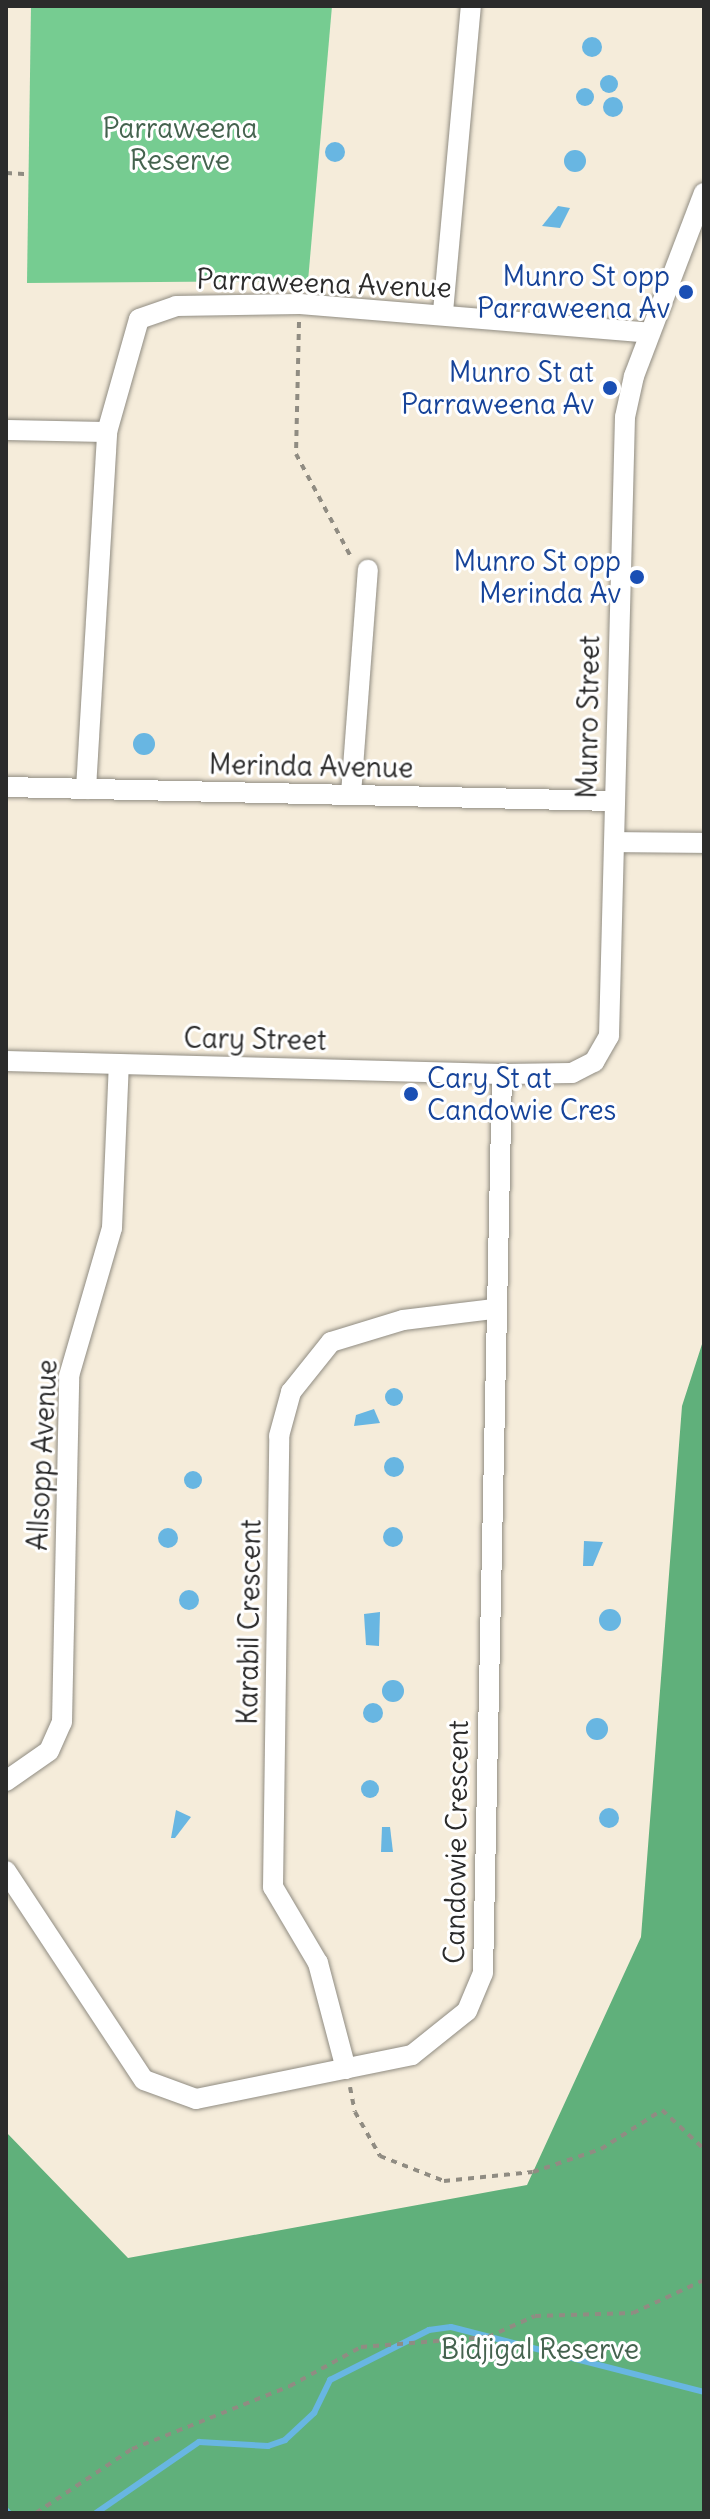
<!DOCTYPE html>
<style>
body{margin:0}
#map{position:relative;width:710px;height:2519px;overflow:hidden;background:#f5ecda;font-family:Delius,sans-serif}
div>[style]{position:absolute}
.green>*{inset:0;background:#76cc91}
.forest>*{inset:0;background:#60b07b}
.water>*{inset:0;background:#68b6e2}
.round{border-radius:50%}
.stream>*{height:6px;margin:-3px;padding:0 3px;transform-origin:3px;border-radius:3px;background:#68b6e2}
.path>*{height:4px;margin-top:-2px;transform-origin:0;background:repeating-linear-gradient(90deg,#908c82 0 6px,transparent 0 12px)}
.roads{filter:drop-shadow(0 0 2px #908c82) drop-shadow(0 0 2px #908c82)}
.minor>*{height:20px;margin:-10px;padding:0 10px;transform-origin:10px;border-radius:10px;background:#fff}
.dots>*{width:22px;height:22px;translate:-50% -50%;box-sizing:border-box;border:4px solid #fff;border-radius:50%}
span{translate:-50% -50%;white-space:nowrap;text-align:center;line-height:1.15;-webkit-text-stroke:6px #fff;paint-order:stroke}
.park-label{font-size:28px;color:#45634f}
.transit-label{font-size:28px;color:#164399}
.right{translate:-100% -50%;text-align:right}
.left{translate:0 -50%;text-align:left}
.street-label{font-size:28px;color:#2b2b2b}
.frame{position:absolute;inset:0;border:8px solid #2b2b2b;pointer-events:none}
</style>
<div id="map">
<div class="green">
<div style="clip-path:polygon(31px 6px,332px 6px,308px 281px,27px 283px)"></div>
</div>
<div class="forest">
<div style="clip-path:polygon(704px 1338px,704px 2513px,6px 2513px,6px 2132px,128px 2258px,527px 2185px,641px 1937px,682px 1406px)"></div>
</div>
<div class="water">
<div class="round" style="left:582px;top:37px;width:20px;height:20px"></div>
<div class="round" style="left:600px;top:75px;width:18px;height:18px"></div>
<div class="round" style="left:576px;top:88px;width:18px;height:18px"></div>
<div class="round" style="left:603px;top:97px;width:20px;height:20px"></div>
<div class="round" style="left:325px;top:142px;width:20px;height:20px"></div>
<div class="round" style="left:564px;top:150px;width:22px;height:22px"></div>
<div style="clip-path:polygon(558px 206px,570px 208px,560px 228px,542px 226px)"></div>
<div class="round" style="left:133px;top:733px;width:22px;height:22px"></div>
<div class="round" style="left:385px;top:1388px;width:18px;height:18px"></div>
<div style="clip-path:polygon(374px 1409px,380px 1423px,354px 1426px,356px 1415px)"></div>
<div class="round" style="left:384px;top:1457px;width:20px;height:20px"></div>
<div class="round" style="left:184px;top:1471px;width:18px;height:18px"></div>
<div class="round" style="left:383px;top:1527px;width:20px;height:20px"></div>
<div class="round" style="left:158px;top:1528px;width:20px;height:20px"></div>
<div style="clip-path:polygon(584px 1541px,603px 1542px,593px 1566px,583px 1566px)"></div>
<div class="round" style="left:179px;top:1590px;width:20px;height:20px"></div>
<div class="round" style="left:599px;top:1609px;width:22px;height:22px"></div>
<div style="clip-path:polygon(380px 1612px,379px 1646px,366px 1645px,364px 1614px)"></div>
<div class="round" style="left:382px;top:1680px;width:22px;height:22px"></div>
<div class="round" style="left:363px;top:1703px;width:20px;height:20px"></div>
<div class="round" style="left:586px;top:1718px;width:22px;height:22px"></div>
<div class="round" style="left:361px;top:1780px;width:18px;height:18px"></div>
<div class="round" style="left:599px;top:1808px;width:20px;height:20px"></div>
<div style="clip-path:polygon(176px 1810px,191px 1817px,175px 1838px,171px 1838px)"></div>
<div style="clip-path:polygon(382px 1827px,390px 1827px,393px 1852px,381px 1852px)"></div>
</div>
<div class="stream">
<div style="left:6px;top:2510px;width:4px;rotate:45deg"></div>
<div style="left:96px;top:2513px;width:125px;rotate:-34.6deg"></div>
<div style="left:199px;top:2442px;width:69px;rotate:3.3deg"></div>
<div style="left:268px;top:2446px;width:18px;rotate:-19deg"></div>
<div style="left:285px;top:2440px;width:40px;rotate:-43deg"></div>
<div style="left:314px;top:2413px;width:37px;rotate:-64deg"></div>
<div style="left:330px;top:2380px;width:111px;rotate:-26.8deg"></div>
<div style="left:429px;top:2330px;width:22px;rotate:-8deg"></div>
<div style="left:451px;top:2327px;width:261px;rotate:14.4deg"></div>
</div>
<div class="path">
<div style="left:6px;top:173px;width:22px;rotate:3deg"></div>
<div style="left:299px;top:322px;width:132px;rotate:91.3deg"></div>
<div style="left:296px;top:454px;width:119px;rotate:61.9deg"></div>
<div style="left:350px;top:2087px;width:25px;rotate:79deg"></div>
<div style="left:355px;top:2112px;width:51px;rotate:60.4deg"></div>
<div style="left:380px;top:2156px;width:69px;rotate:21.3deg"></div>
<div style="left:444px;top:2181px;width:89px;rotate:-5.8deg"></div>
<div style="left:533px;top:2172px;width:72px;rotate:-18.7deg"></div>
<div style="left:601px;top:2149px;width:72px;rotate:-32.6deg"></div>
<div style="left:662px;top:2110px;width:57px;rotate:42.9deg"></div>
<div style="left:36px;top:2513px;width:115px;rotate:-33.7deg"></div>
<div style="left:132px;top:2449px;width:170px;rotate:-21.7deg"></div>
<div style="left:290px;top:2386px;width:81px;rotate:-28.8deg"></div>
<div style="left:361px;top:2347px;width:127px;rotate:-4.5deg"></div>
<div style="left:488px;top:2337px;width:51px;rotate:-24.1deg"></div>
<div style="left:535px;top:2316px;width:98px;rotate:-1.8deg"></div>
<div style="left:633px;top:2313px;width:78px;rotate:-24.9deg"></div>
</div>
<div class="roads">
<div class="minor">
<div style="left:443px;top:312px;width:307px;rotate:-84.8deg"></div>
<div style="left:6px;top:430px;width:101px;rotate:1.1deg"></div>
<div style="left:6px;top:787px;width:609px;rotate:1.32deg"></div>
<div style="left:86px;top:789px;width:358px;rotate:-86.6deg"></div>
<div style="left:107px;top:432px;width:117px;rotate:-74.2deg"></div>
<div style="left:139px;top:319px;width:39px;rotate:-19deg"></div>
<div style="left:176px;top:306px;width:124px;rotate:-0.9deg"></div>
<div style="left:300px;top:304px;width:351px;rotate:4.7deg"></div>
<div style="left:351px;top:794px;width:225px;rotate:-85.7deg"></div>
<div style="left:615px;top:842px;width:89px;rotate:0.6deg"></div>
<div style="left:6px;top:1061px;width:496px;rotate:1.5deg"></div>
<div style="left:502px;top:1074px;width:70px;rotate:-0.8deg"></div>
<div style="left:572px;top:1073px;width:25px;rotate:-27deg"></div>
<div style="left:594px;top:1062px;width:30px;rotate:-60deg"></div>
<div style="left:609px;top:1036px;width:619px;rotate:-88.52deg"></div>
<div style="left:625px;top:417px;width:42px;rotate:-77.6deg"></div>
<div style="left:634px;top:376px;width:196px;rotate:-69.1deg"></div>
<div style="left:6px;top:1781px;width:52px;rotate:-34.9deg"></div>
<div style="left:49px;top:1751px;width:32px;rotate:-66deg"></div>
<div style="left:62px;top:1722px;width:346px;rotate:-88.8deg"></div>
<div style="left:69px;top:1376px;width:154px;rotate:-73.8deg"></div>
<div style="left:112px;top:1228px;width:164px;rotate:-87.6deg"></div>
<div style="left:6px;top:1871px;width:250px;rotate:56.6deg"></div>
<div style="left:144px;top:2080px;width:55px;rotate:20.1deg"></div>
<div style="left:196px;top:2099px;width:220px;rotate:-11.5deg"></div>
<div style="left:412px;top:2055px;width:70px;rotate:-38.7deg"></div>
<div style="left:467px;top:2011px;width:41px;rotate:-67.2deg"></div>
<div style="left:483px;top:1973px;width:899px;rotate:-88.79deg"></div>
<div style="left:346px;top:2069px;width:110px;rotate:-104.8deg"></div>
<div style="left:318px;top:1963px;width:88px;rotate:-120.6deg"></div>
<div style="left:273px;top:1887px;width:451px;rotate:-89.2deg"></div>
<div style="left:279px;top:1436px;width:46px;rotate:-74.7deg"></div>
<div style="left:291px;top:1392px;width:64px;rotate:-51.3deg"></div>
<div style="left:331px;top:1342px;width:75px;rotate:-17deg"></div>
<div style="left:403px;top:1320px;width:92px;rotate:-6.9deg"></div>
</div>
</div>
<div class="dots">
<div style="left:686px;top:292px;background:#1a4fb4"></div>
<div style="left:610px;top:388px;background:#1a4fb4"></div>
<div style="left:637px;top:577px;background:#1a4fb4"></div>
<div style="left:411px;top:1094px;background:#1a4fb4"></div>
</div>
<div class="park-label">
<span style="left:180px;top:144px">Parraweena<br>Reserve</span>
<span style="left:540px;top:2349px">Bidjigal Reserve</span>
</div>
<div class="transit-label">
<span class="right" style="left:670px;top:292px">Munro St opp<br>Parraweena Av</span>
<span class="right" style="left:594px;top:388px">Munro St at<br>Parraweena Av</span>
<span class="right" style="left:621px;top:577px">Munro St opp<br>Merinda Av</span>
<span class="left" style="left:427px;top:1094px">Cary St at<br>Candowie Cres</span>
</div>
<div class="street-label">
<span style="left:324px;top:283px;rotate:2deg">Parraweena Avenue</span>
<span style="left:588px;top:717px;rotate:-89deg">Munro Street</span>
<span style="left:311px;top:766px;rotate:1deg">Merinda Avenue</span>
<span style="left:255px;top:1039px;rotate:1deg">Cary Street</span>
<span style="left:42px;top:1455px;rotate:-87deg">Allsopp Avenue</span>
<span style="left:249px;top:1622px;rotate:-89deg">Karabil Crescent</span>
<span style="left:456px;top:1842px;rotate:-89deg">Candowie Crescent</span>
</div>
<div class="frame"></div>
</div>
